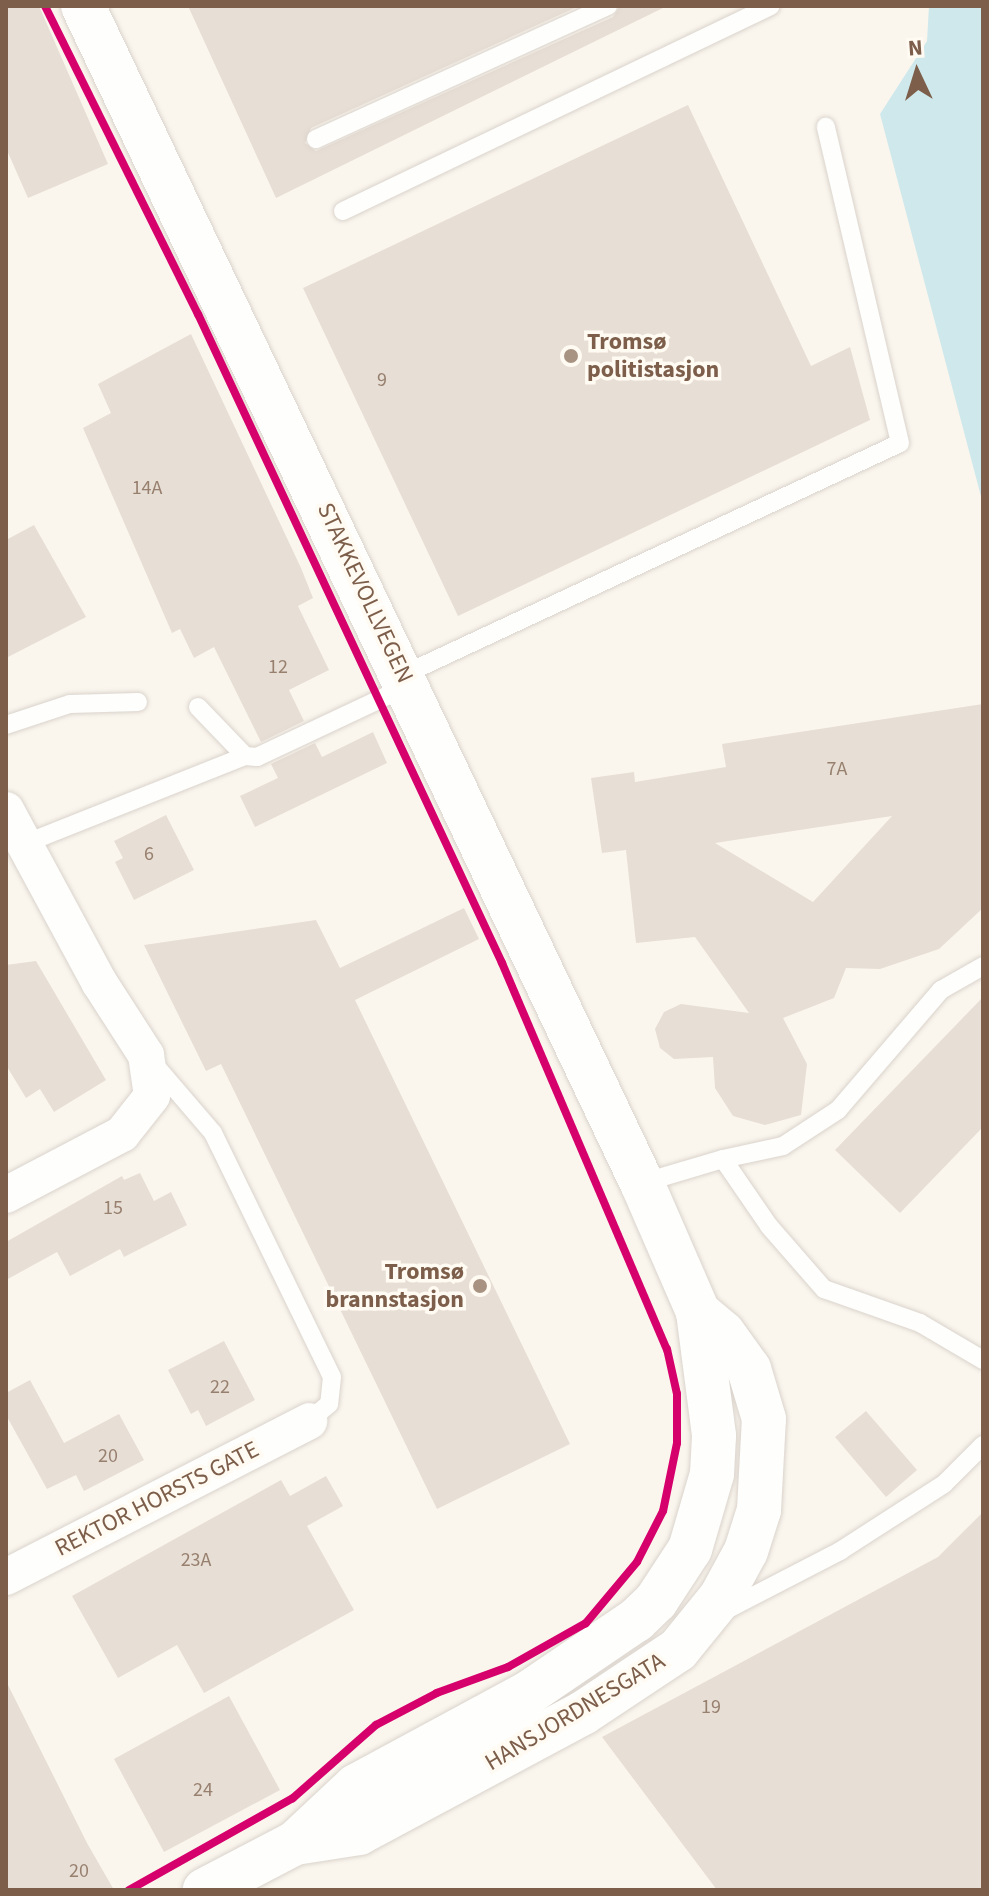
<!DOCTYPE html>
<meta charset="utf-8">
<style>
body{margin:0}
#map{position:relative;width:989px;height:1896px;overflow:hidden;background:#faf6ee;font-family:"Source Sans 3",sans-serif}
div>[style]{position:absolute}
.water>*{inset:0;background:#cfe8eb}
.building>*{inset:0;background:#e7ded5}
.roads{filter:drop-shadow(0 0 2px #dad3cc) drop-shadow(0 0 2px #dad3cc)}
.service>*{height:18px;margin:-9px;padding:0 9px;transform-origin:9px;border-radius:9px;background:#fefefc}
.minor>*{height:36px;margin:-18px;padding:0 18px;transform-origin:18px;border-radius:18px;background:#fefefc}
.tertiary>*{height:44px;margin:-22px;padding:0 22px;transform-origin:22px;border-radius:22px;background:#fefefc}
.cycleway>*{height:8px;margin:-4px;padding:0 4px;transform-origin:4px;border-radius:4px;background:#d6006c}
.dots>*{width:22px;height:22px;translate:-50% -50%;box-sizing:border-box;border:4px solid #fffaf2;border-radius:50%}
span{translate:-50% -50%;white-space:nowrap;text-align:center;line-height:1.15;-webkit-text-stroke:7px #fffaf2;paint-order:stroke}
.number-label{font-size:20px;color:#98806f}
.number-label span{-webkit-text-stroke-width:0}
.poi-label{font-size:24px;color:#7c5e4a;font-weight:700}
.left{translate:0 -50%;text-align:left}
.right{translate:-100% -50%;text-align:right}
.street-label{font-size:24px;color:#7c5e4a}
.frame{position:absolute;inset:0;border:8px solid #7c5e4a;pointer-events:none}
.north{position:absolute;left:877px;top:32px;width:80px;height:80px;-webkit-text-stroke:6px #fffaf2;paint-order:stroke;rotate:356deg;font-size:22px;font-weight:700;line-height:32px;text-align:center;color:#7c5e4a}
.north::after{content:'';display:block;margin:auto;width:28px;height:36px;background:#7c5e4a;clip-path:polygon(50% 0,100% 100%,50% 72%,0 100%)}
</style>
<div id="map">
<div class="water">
<div style="clip-path:polygon(929px 6px,983px 6px,983px 504px,880px 114px,927px 41px)"></div>
</div>
<div class="building">
<div style="clip-path:polygon(6px 6px,39px 6px,108px 164px,28px 198px,6px 148px)"></div>
<div style="clip-path:polygon(188px 6px,579px 6px,311px 128px,305px 143px,316px 151px,613px 17px,620px 6px,667px 6px,276px 198px)"></div>
<div style="clip-path:polygon(688px 105px,811px 366px,850px 347px,870px 420px,458px 616px,303px 288px)"></div>
<div style="clip-path:polygon(191px 334px,301px 568px,313px 598px,298px 606px,329px 670px,289px 690px,304px 721px,261px 742px,214px 647px,194px 658px,180px 629px,172px 633px,83px 428px,111px 413px,98px 384px)"></div>
<div style="clip-path:polygon(34px 525px,86px 617px,6px 658px,6px 540px)"></div>
<div style="clip-path:polygon(evenodd,983px 704px,983px 908px,939px 949px,880px 969px,846px 968px,834px 998px,783px 1018px,807px 1064px,801px 1115px,765px 1125px,733px 1116px,715px 1088px,713px 1057px,674px 1059px,660px 1048px,655px 1029px,664px 1012px,681px 1004px,749px 1013px,695px 937px,636px 943px,626px 850px,602px 853px,591px 778px,634px 772px,635px 782px,726px 767px,722px 744px,983px 704px,892px 816px,813px 902px,715px 843px,892px 816px)"></div>
<div style="clip-path:polygon(373px 732px,387px 763px,255px 827px,240px 796px,278px 778px,271px 764px,315px 743px,322px 757px)"></div>
<div style="clip-path:polygon(166px 815px,194px 870px,134px 900px,115px 862px,123px 858px,114px 841px)"></div>
<div style="clip-path:polygon(464px 908px,479px 939px,355px 1000px,570px 1444px,437px 1509px,221px 1064px,206px 1071px,144px 945px,316px 920px,340px 968px)"></div>
<div style="clip-path:polygon(36px 961px,106px 1080px,54px 1112px,40px 1089px,26px 1098px,6px 1065px,6px 965px)"></div>
<div style="clip-path:polygon(983px 997px,983px 1127px,900px 1213px,835px 1150px)"></div>
<div style="clip-path:polygon(140px 1173px,154px 1201px,171px 1192px,187px 1225px,124px 1257px,120px 1249px,70px 1276px,57px 1252px,6px 1280px,6px 1242px,122px 1176px,124px 1180px)"></div>
<div style="clip-path:polygon(224px 1341px,255px 1400px,206px 1426px,198px 1410px,191px 1414px,168px 1370px)"></div>
<div style="clip-path:polygon(30px 1380px,64px 1443px,119px 1414px,144px 1460px,84px 1491px,76px 1475px,47px 1489px,6px 1415px,6px 1393px)"></div>
<div style="clip-path:polygon(866px 1411px,917px 1470px,886px 1497px,835px 1437px)"></div>
<div style="clip-path:polygon(326px 1476px,343px 1506px,307px 1526px,354px 1610px,204px 1693px,177px 1645px,118px 1678px,72px 1596px,281px 1480px,290px 1496px)"></div>
<div style="clip-path:polygon(983px 1512px,983px 1890px,717px 1890px,602px 1737px,938px 1557px)"></div>
<div style="clip-path:polygon(6px 1681px,87px 1843px,114px 1890px,6px 1890px)"></div>
<div style="clip-path:polygon(229px 1696px,280px 1790px,164px 1852px,114px 1759px)"></div>
</div>
<div class="roads">
<div class="service">
<div style="left:316px;top:139px;width:321px;rotate:-24.5deg"></div>
<div style="left:343px;top:211px;width:474px;rotate:-25.6deg"></div>
<div style="left:403px;top:675px;width:548px;rotate:-25.02deg"></div>
<div style="left:900px;top:443px;width:325px;rotate:-103.2deg"></div>
<div style="left:198px;top:707px;width:68px;rotate:46.2deg"></div>
<div style="left:245px;top:756px;width:12px;rotate:5deg"></div>
<div style="left:257px;top:757px;width:165px;rotate:-25.2deg"></div>
<div style="left:6px;top:725px;width:67px;rotate:-18.2deg"></div>
<div style="left:70px;top:704px;width:68px;rotate:-1.7deg"></div>
<div style="left:24px;top:844px;width:238px;rotate:-21.7deg"></div>
<div style="left:153px;top:1063px;width:92px;rotate:49.4deg"></div>
<div style="left:213px;top:1133px;width:271px;rotate:64deg"></div>
<div style="left:332px;top:1377px;width:27px;rotate:96deg"></div>
<div style="left:329px;top:1404px;width:26px;rotate:140deg"></div>
<div style="left:723px;top:1159px;width:61px;rotate:-12.2deg"></div>
<div style="left:783px;top:1146px;width:66px;rotate:-33.2deg"></div>
<div style="left:838px;top:1110px;width:158px;rotate:-49.4deg"></div>
<div style="left:941px;top:990px;width:48px;rotate:-29.7deg"></div>
<div style="left:642px;top:1183px;width:84px;rotate:-16.5deg"></div>
<div style="left:723px;top:1159px;width:81px;rotate:55.5deg"></div>
<div style="left:769px;top:1226px;width:84px;rotate:48.9deg"></div>
<div style="left:824px;top:1289px;width:102px;rotate:19.5deg"></div>
<div style="left:920px;top:1323px;width:73px;rotate:30.4deg"></div>
<div style="left:724px;top:1611px;width:131px;rotate:-27.3deg"></div>
<div style="left:840px;top:1551px;width:124px;rotate:-32.8deg"></div>
<div style="left:944px;top:1484px;width:55px;rotate:-45deg"></div>
</div>
<div class="minor">
<div style="left:6px;top:810px;width:196px;rotate:61.6deg"></div>
<div style="left:99px;top:982px;width:87px;rotate:57.2deg"></div>
<div style="left:146px;top:1055px;width:41px;rotate:81.7deg"></div>
<div style="left:152px;top:1096px;width:48px;rotate:128.3deg"></div>
<div style="left:122px;top:1134px;width:131px;rotate:152.3deg"></div>
<div style="left:6px;top:1577px;width:341px;rotate:-27.2deg"></div>
</div>
<div class="tertiary">
<div style="left:83px;top:6px;width:1303px;rotate:64.6deg"></div>
<div style="left:642px;top:1183px;width:141px;rotate:66.5deg"></div>
<div style="left:698px;top:1312px;width:125px;rotate:82.6deg"></div>
<div style="left:714px;top:1436px;width:38px;rotate:93deg"></div>
<div style="left:712px;top:1474px;width:78px;rotate:106.3deg"></div>
<div style="left:690px;top:1549px;width:62px;rotate:123.2deg"></div>
<div style="left:656px;top:1601px;width:28px;rotate:136deg"></div>
<div style="left:636px;top:1620px;width:128px;rotate:145.8deg"></div>
<div style="left:530px;top:1692px;width:198px;rotate:151.6deg"></div>
<div style="left:356px;top:1786px;width:83px;rotate:136.9deg"></div>
<div style="left:295px;top:1843px;width:102px;rotate:152.4deg"></div>
<div style="left:295px;top:1843px;width:65px;rotate:-8.9deg"></div>
<div style="left:359px;top:1833px;width:254px;rotate:-28.2deg"></div>
<div style="left:583px;top:1713px;width:114px;rotate:-33.6deg"></div>
<div style="left:678px;top:1650px;width:68px;rotate:-50.9deg"></div>
<div style="left:721px;top:1597px;width:52px;rotate:-61.5deg"></div>
<div style="left:746px;top:1551px;width:43px;rotate:-72.4deg"></div>
<div style="left:759px;top:1510px;width:91px;rotate:-86.9deg"></div>
<div style="left:764px;top:1419px;width:52px;rotate:-106.7deg"></div>
<div style="left:749px;top:1369px;width:44px;rotate:-125.8deg"></div>
<div style="left:723px;top:1333px;width:33px;rotate:-140deg"></div>
</div>
</div>
<div class="cycleway">
<div style="left:45px;top:6px;width:344px;rotate:63.6deg"></div>
<div style="left:198px;top:314px;width:717px;rotate:64.9deg"></div>
<div style="left:502px;top:963px;width:420px;rotate:66.9deg"></div>
<div style="left:667px;top:1349px;width:46px;rotate:77.5deg"></div>
<div style="left:677px;top:1394px;width:49px;rotate:90deg"></div>
<div style="left:677px;top:1443px;width:69px;rotate:101.6deg"></div>
<div style="left:663px;top:1511px;width:57px;rotate:117deg"></div>
<div style="left:637px;top:1562px;width:80px;rotate:129.9deg"></div>
<div style="left:586px;top:1623px;width:90px;rotate:150.6deg"></div>
<div style="left:508px;top:1667px;width:76px;rotate:159.9deg"></div>
<div style="left:437px;top:1693px;width:69px;rotate:152.3deg"></div>
<div style="left:376px;top:1725px;width:111px;rotate:138.7deg"></div>
<div style="left:293px;top:1798px;width:188px;rotate:150.7deg"></div>
</div>
<div class="dots">
<div style="left:571px;top:356px;background:#a89383"></div>
<div style="left:480px;top:1286px;background:#a89383"></div>
</div>
<div class="number-label">
<span style="left:382px;top:380px">9</span>
<span style="left:147px;top:488px">14A</span>
<span style="left:278px;top:667px">12</span>
<span style="left:837px;top:769px">7A</span>
<span style="left:149px;top:854px">6</span>
<span style="left:113px;top:1208px">15</span>
<span style="left:220px;top:1387px">22</span>
<span style="left:108px;top:1456px">20</span>
<span style="left:196px;top:1560px">23A</span>
<span style="left:711px;top:1707px">19</span>
<span style="left:203px;top:1790px">24</span>
<span style="left:79px;top:1871px">20</span>
</div>
<div class="poi-label">
<span class="left" style="left:587px;top:356px">Tromsø<br>politistasjon</span>
<span class="right" style="left:464px;top:1286px">Tromsø<br>brannstasjon</span>
</div>
<div class="street-label">
<span style="left:365px;top:593px;rotate:65deg">STAKKEVOLLVEGEN</span>
<span style="left:157px;top:1499px;rotate:-27deg">REKTOR HORSTS GATE</span>
<span style="left:575px;top:1712px;rotate:-31deg">HANSJORDNESGATA</span>
</div>
<div class="frame"></div>
<div class="north">N</div>
</div>
